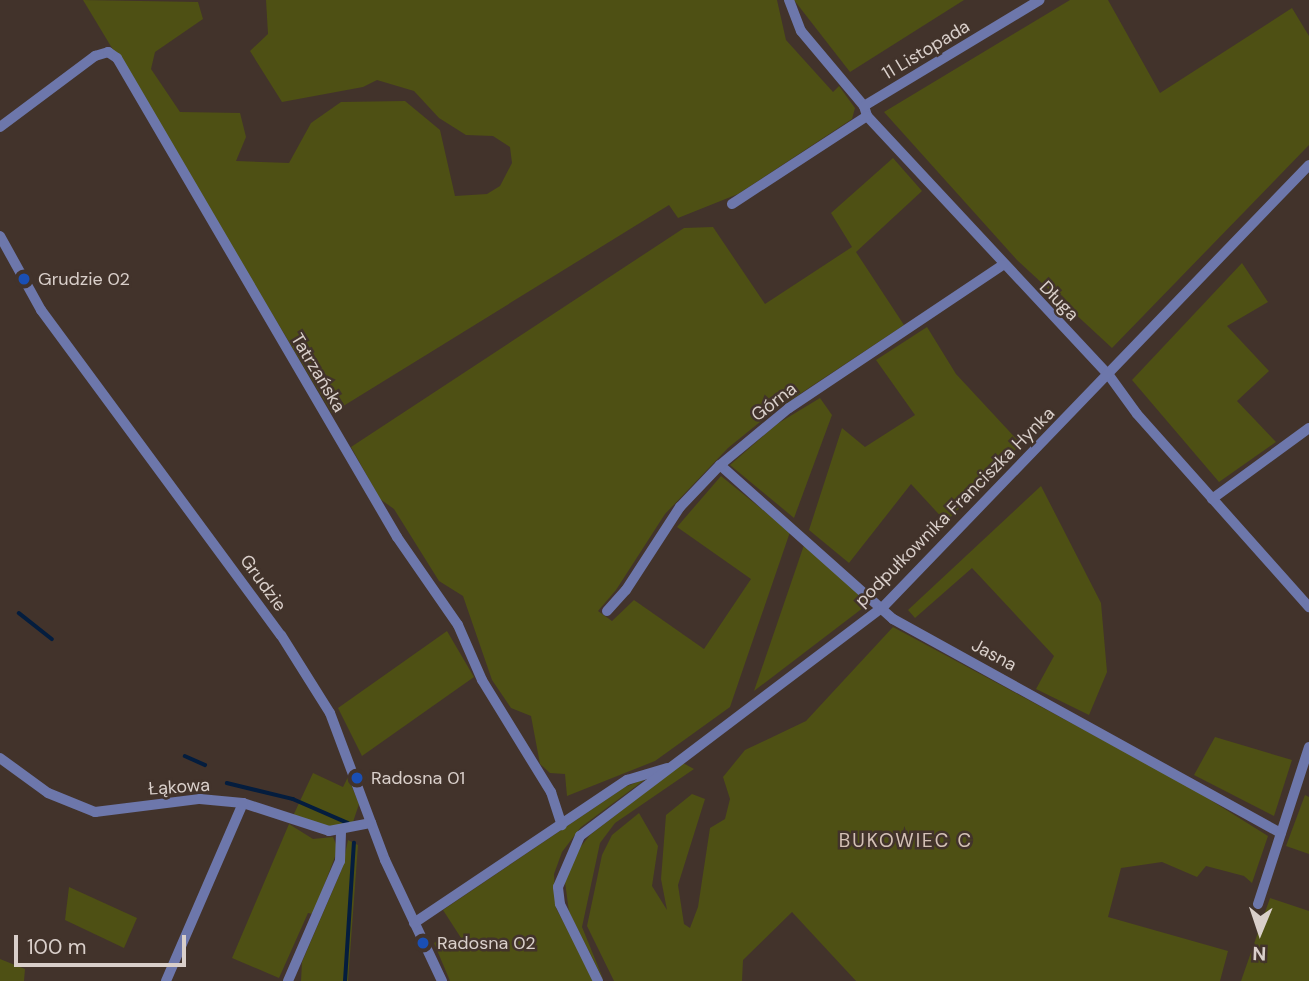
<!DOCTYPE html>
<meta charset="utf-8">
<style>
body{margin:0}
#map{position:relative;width:1309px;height:981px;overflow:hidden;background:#42332b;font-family:"DM Sans",sans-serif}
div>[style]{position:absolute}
.green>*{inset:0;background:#4e5014}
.stream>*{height:3.5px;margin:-1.75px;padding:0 1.75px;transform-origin:1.75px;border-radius:1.75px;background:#041d3e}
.minor>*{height:10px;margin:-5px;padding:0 5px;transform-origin:5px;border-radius:5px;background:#6d77ab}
.dots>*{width:19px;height:19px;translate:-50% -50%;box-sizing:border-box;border:4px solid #42332b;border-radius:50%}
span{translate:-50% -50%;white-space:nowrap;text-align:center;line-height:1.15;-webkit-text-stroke:5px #42332b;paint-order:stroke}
.street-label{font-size:18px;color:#d9cfca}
.poi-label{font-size:18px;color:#d9cfca}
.left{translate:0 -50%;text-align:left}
.neighbourhood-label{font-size:19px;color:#d3c0b5;letter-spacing:2px}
.north{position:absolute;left:1225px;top:897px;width:70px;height:70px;-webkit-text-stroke:5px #42332b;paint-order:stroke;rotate:182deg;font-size:19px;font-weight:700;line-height:28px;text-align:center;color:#d9cfca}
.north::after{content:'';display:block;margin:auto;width:24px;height:32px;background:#d9cfca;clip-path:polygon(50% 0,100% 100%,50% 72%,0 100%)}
.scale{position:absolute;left:14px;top:935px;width:172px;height:32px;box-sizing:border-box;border:4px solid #d9cfca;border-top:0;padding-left:9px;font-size:21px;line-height:24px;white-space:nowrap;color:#d9cfca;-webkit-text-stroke:5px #42332b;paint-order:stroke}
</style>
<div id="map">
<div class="green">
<div style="clip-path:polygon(83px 0,198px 2px,203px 19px,155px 52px,151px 69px,180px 112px,240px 113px,246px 137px,236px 161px,289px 163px,311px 123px,341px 102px,405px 101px,440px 130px,455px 196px,487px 194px,500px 186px,512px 163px,510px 147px,493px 136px,466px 135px,439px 118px,414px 91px,377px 80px,363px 87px,282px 102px,250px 51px,268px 34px,266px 0,777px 0,786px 40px,833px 92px,839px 86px,855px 108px,852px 119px,738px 194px,678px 218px,669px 205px,332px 413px)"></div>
<div style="clip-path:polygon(794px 0,964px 0,850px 72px)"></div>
<div style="clip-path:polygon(1070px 0,1108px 0,1160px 93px,1292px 8px,1309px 36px,1309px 145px,1112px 348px,1017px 260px,884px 112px)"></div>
<div style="clip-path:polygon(893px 158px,922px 191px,856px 252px,904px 325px,771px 413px,728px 448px,665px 514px,616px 590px,598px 611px,612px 621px,634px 600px,704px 649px,751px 579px,677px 527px,721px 476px,790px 532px,730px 707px,655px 761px,567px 796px,565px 774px,550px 773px,540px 764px,531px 716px,511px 708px,492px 680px,463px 596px,439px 581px,394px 509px,380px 499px,351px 447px,684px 228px,713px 227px,765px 304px,852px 247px,831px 213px)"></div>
<div style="clip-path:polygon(1242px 263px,1268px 302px,1227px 326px,1269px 371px,1237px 401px,1276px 442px,1219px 482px,1132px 380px)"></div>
<div style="clip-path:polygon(927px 327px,956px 374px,1021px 444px,946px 522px,911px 484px,849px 563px,809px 530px,842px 428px,865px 447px,915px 415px,876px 360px)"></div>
<div style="clip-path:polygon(820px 398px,832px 415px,794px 518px,730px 465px,777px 424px)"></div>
<div style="clip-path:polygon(1041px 486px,1101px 603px,1107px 672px,1089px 715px,1036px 689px,1054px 656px,972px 568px,915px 618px,908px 610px)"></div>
<div style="clip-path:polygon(804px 545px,872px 601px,754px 691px)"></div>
<div style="clip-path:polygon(893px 627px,1188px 786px,1268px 836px,1252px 883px,1244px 876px,1206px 866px,1197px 877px,1162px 862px,1121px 868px,1108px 917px,1228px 951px,1220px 981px,856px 981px,792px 912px,743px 960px,742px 981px,614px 981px,587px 926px,602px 855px,612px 835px,639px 813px,658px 846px,652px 886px,667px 910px,661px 879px,666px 815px,692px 794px,705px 799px,678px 885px,684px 924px,690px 928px,698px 907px,710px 828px,725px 819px,730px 799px,723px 777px,745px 750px,806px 721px)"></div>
<div style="clip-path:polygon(447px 631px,474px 677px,362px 756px,338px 708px)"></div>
<div style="clip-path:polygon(1215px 737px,1292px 760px,1274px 816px,1194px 775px)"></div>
<div style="clip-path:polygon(683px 763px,694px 769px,615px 823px,600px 843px,582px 927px,604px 981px,569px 912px,565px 882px,578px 850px,590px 835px)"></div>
<div style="clip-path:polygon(313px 773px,343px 787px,348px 777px,359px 804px,353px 822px,329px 827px,293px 816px)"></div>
<div style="clip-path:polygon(647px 778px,581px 827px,562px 852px,554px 874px,556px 908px,595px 981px,450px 981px,434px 943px,444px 936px,456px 946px,463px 941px,443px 910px,625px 787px)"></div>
<div style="clip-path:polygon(1305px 795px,1309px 797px,1309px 854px,1286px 846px)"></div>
<div style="clip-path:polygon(289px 824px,313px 839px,333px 837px,338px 849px,313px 914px,308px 913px,279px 978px,232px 958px)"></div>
<div style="clip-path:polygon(348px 840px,358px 845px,348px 981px,301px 981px,302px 962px,342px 869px)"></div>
<div style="clip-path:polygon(69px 887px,137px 918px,124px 948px,65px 920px)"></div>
<div style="clip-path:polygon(1270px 898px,1309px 911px,1309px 981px,1241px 981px)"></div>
<div style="clip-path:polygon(0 959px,25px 969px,24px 981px,0 981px)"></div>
</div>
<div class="stream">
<div style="left:19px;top:613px;width:42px;rotate:38.2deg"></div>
<div style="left:185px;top:756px;width:22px;rotate:24deg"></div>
<div style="left:227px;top:783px;width:68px;rotate:13.6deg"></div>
<div style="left:293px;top:799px;width:60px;rotate:23.6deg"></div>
<div style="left:345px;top:981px;width:138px;rotate:-86.3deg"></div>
</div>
<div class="minor">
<div style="left:789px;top:0;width:33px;rotate:69deg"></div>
<div style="left:801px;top:31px;width:98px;rotate:50deg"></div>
<div style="left:864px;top:106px;width:10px;rotate:73deg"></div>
<div style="left:867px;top:116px;width:353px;rotate:47deg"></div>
<div style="left:1108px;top:374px;width:49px;rotate:54.1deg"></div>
<div style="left:1137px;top:414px;width:259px;rotate:48.3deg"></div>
<div style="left:864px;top:106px;width:205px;rotate:-31.1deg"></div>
<div style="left:0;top:127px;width:119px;rotate:-36.8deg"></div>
<div style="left:95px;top:56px;width:14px;rotate:-17deg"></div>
<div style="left:108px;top:52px;width:11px;rotate:34deg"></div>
<div style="left:117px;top:58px;width:555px;rotate:59.69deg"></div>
<div style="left:397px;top:537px;width:107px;rotate:55.3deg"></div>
<div style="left:458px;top:625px;width:60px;rotate:66.4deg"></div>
<div style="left:482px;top:680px;width:132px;rotate:58.4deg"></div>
<div style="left:551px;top:792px;width:35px;rotate:72deg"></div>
<div style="left:732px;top:204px;width:161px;rotate:-33.1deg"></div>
<div style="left:0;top:236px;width:85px;rotate:61deg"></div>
<div style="left:41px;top:310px;width:404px;rotate:53.6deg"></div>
<div style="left:281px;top:635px;width:92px;rotate:57.9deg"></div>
<div style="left:330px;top:713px;width:157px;rotate:69.5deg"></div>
<div style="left:385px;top:860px;width:134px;rotate:64.8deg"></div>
<div style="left:720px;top:465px;width:232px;rotate:41.7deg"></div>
<div style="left:893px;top:619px;width:443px;rotate:28.9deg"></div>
<div style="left:1212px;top:499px;width:120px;rotate:-36.2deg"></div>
<div style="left:607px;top:611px;width:28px;rotate:-48deg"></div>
<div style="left:626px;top:590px;width:99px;rotate:-57deg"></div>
<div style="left:680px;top:507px;width:58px;rotate:-46.4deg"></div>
<div style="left:720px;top:465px;width:89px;rotate:-39.6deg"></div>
<div style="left:789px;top:408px;width:257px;rotate:-33.8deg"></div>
<div style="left:0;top:758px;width:59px;rotate:36.1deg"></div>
<div style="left:48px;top:793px;width:51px;rotate:22deg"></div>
<div style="left:95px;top:812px;width:106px;rotate:-7.1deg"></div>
<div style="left:200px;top:799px;width:43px;rotate:5.3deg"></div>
<div style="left:243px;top:803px;width:90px;rotate:18deg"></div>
<div style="left:329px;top:831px;width:43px;rotate:-10.8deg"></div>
<div style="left:1258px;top:904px;width:165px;rotate:-72deg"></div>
<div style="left:414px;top:923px;width:257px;rotate:-33.9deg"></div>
<div style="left:627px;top:780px;width:42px;rotate:-16.7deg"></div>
<div style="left:166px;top:981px;width:194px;rotate:-66.6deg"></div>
<div style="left:288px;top:981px;width:131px;rotate:-66.6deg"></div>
<div style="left:340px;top:861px;width:30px;rotate:-88deg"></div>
<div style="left:598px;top:981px;width:86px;rotate:-116.3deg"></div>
<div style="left:560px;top:904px;width:17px;rotate:-97deg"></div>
<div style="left:558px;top:887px;width:56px;rotate:-66.7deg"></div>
<div style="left:580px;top:836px;width:380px;rotate:-37.1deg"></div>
<div style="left:883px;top:607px;width:614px;rotate:-46.06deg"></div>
</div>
<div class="dots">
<div style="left:24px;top:279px;background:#1a4fb4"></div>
<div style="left:357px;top:778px;background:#1a4fb4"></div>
<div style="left:423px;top:943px;background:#1a4fb4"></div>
</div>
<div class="street-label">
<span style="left:926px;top:50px;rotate:-31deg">11 Listopada</span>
<span style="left:1059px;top:301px;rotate:46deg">Długa</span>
<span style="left:318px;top:373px;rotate:59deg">Tatrzańska</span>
<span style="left:774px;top:402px;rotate:-37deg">Górna</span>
<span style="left:955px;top:507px;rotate:-45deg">podpułkownika Franciszka Hynka</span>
<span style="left:263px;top:583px;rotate:54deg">Grudzie</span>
<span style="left:994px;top:655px;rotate:28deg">Jasna</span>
<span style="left:179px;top:787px;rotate:-4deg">Łąkowa</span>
</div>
<div class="poi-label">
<span class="left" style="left:38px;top:279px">Grudzie 02</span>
<span class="left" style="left:371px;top:778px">Radosna 01</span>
<span class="left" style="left:437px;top:943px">Radosna 02</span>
</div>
<div class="neighbourhood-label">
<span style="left:906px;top:841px">BUKOWIEC C</span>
</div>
<div class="north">N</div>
<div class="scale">100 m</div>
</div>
